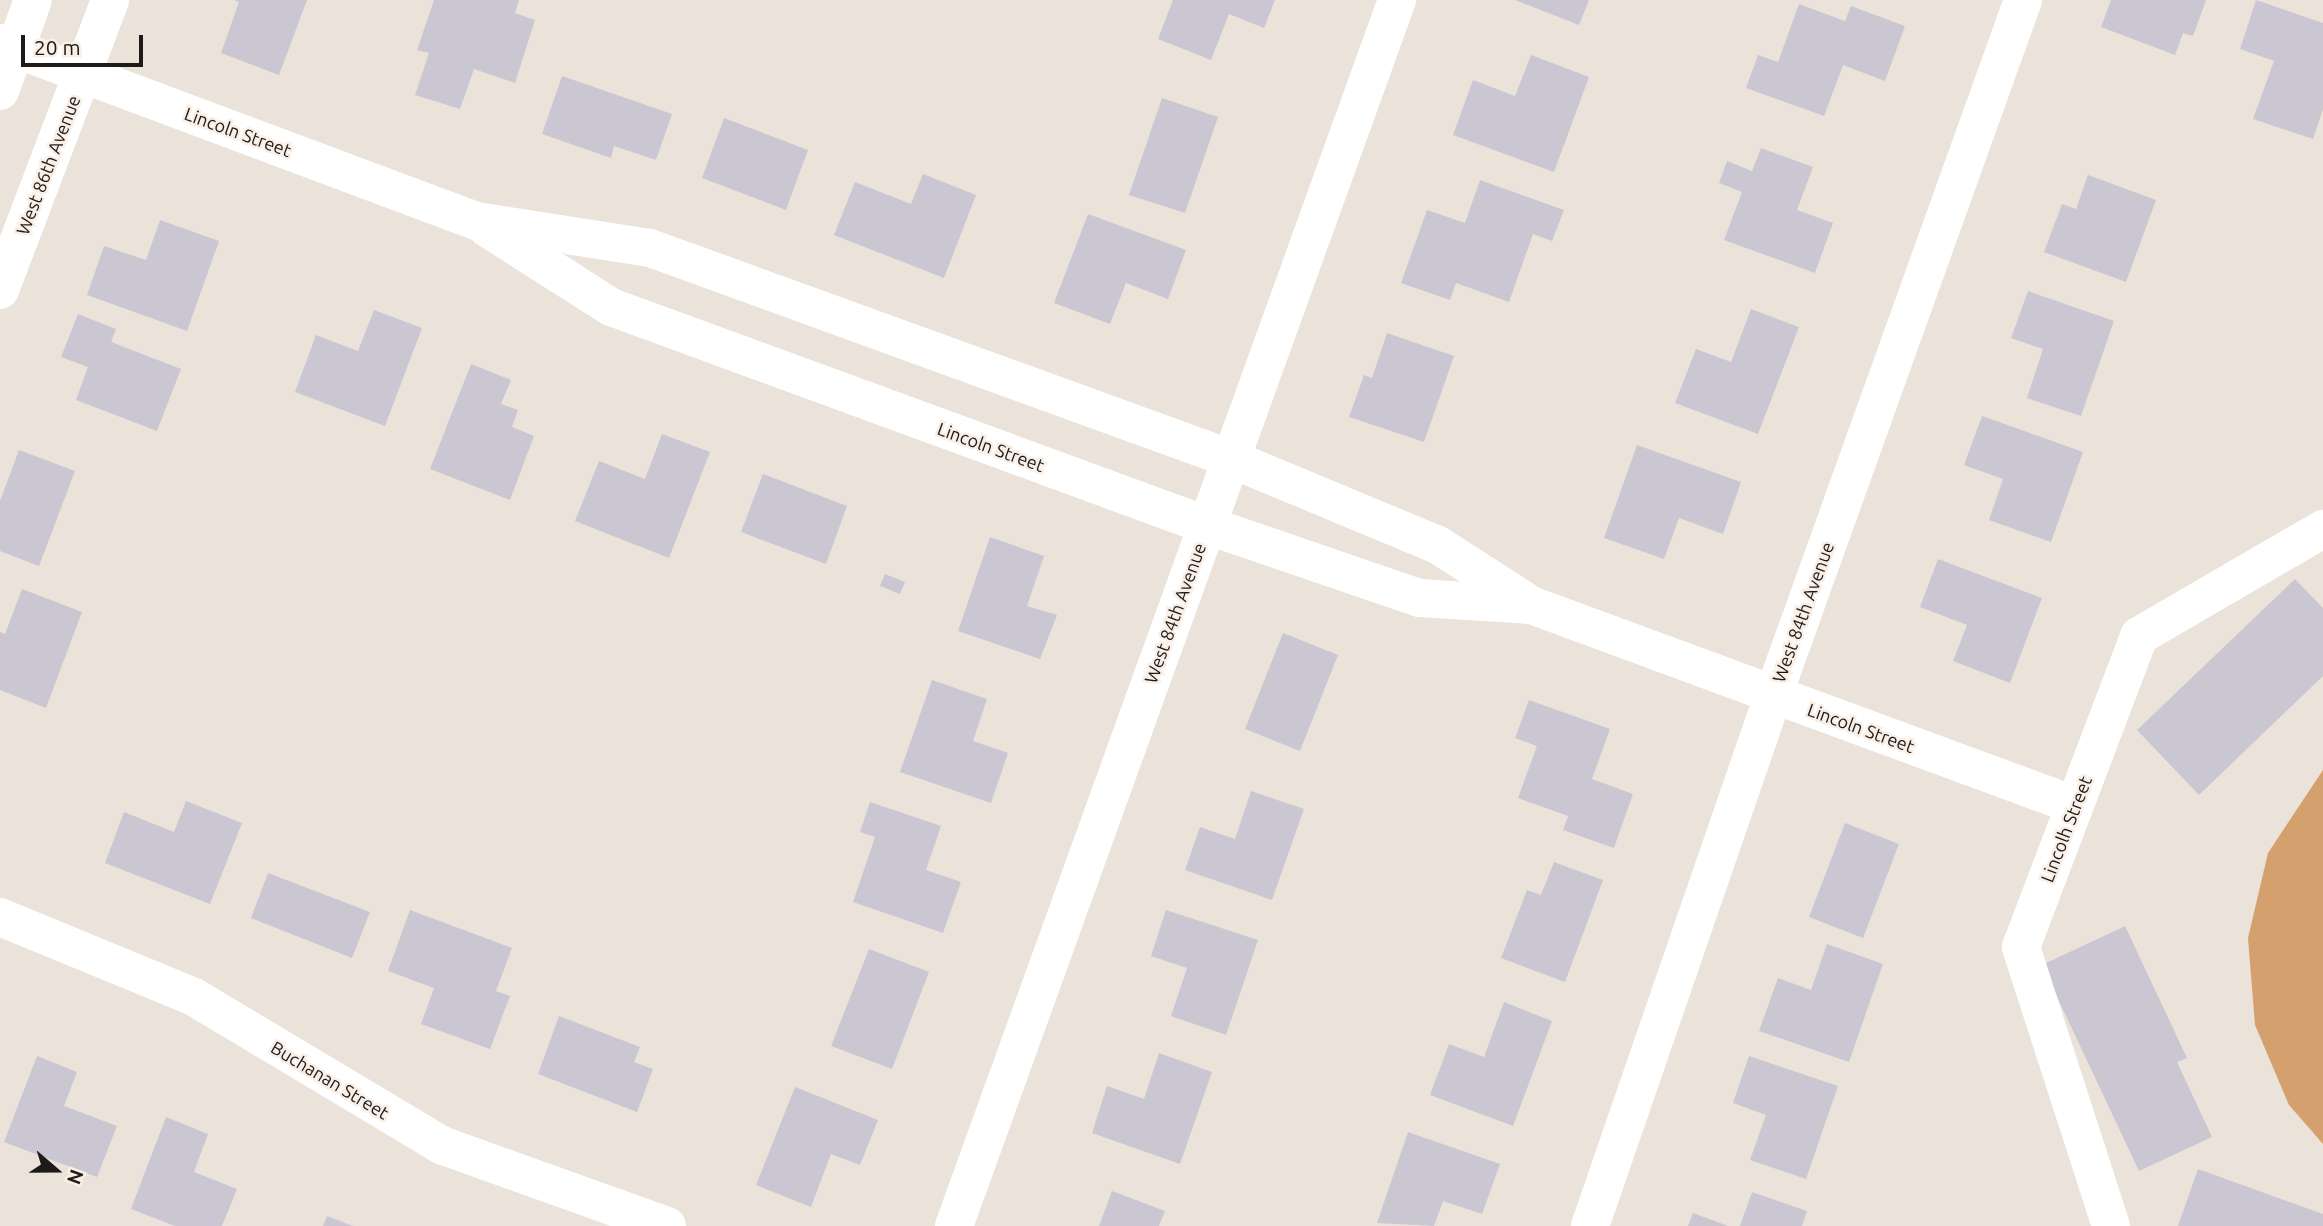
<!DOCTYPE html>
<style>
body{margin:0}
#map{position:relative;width:2323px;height:1226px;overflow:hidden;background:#ebe2da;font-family:Ubuntu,sans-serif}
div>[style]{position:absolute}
.water>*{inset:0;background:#d4a16e}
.building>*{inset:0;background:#cbc7d2}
.minor>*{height:38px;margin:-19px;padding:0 19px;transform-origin:19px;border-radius:19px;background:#fff}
span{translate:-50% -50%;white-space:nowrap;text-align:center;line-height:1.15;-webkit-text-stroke:5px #f9efe7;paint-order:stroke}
.street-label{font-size:18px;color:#1e1a17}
.north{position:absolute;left:21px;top:1135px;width:70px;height:70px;-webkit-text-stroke:5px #f9efe7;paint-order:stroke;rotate:110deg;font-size:19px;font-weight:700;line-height:28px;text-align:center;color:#1e1a17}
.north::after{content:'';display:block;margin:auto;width:24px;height:32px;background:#1e1a17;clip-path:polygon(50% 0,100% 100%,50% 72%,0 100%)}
.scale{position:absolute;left:21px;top:35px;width:122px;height:32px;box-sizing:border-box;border:4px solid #1e1a17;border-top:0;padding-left:9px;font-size:21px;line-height:24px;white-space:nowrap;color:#1e1a17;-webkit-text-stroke:5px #f9efe7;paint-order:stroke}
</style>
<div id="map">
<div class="water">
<div style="clip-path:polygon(2323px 770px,2323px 1144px,2289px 1105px,2255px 1025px,2248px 938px,2268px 853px)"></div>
</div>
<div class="building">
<div style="clip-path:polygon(234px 0,307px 0,279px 75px,221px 53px,239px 2px)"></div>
<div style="clip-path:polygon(434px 0,519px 0,515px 13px,535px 20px,515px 83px,474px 69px,460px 109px,415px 95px,429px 53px,417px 50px)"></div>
<div style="clip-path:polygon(1173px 0,1275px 0,1264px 28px,1229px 14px,1211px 60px,1158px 39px)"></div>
<div style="clip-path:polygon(1515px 0,1589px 0,1579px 25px)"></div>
<div style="clip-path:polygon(2111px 0,2206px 0,2193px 36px,2183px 33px,2175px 55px,2101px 27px)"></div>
<div style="clip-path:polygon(2256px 0,2323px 23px,2323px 109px,2313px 139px,2253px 119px,2274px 61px,2240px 49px)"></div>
<div style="clip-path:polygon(1799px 4px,1845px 21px,1851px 6px,1905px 26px,1885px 81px,1843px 65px,1824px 116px,1746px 88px,1758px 55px,1778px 62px)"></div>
<div style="clip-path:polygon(1531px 55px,1589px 77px,1554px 172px,1453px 135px,1473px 80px,1515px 96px)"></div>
<div style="clip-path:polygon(562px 76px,672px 114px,656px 160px,614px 146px,611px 158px,542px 134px)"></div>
<div style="clip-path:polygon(1162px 98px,1218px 117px,1185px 213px,1129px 195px)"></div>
<div style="clip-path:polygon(724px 118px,808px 150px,786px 210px,702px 178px)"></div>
<div style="clip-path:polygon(1761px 148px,1813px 167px,1797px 210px,1833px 223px,1815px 273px,1724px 240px,1742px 192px,1719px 183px,1727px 161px,1752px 171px)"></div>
<div style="clip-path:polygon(923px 174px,976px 195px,944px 278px,834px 235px,855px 182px,911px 204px)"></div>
<div style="clip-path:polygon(2088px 175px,2156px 200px,2126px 282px,2044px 252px,2062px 204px,2076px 209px)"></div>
<div style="clip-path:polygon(1480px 180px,1564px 210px,1552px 241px,1533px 234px,1509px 302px,1456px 283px,1450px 300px,1401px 283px,1427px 210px,1465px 223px)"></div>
<div style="clip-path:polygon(1088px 214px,1186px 250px,1168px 299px,1126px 283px,1110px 324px,1054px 303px)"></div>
<div style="clip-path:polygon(160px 220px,219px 241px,187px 331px,87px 295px,104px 246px,146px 260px)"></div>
<div style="clip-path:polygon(2028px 291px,2114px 321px,2081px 416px,2027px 398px,2043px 349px,2011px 338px)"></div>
<div style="clip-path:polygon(1751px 309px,1799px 327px,1758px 434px,1675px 403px,1696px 349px,1731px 362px)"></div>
<div style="clip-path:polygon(374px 310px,422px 328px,385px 426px,295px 392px,316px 335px,358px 351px)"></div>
<div style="clip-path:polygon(78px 314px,116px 329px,111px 342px,181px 369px,157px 431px,76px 400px,88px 367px,61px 357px)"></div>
<div style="clip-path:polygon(1387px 333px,1454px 356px,1424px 442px,1349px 417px,1364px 375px,1372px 378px)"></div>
<div style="clip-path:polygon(471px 364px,511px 380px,501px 404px,518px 410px,512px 427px,534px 436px,510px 500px,430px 469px)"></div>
<div style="clip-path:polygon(1982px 416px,2083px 452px,2051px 542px,1989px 520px,2003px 479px,1964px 465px)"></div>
<div style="clip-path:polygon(662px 434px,710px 452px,669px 558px,575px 521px,599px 461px,645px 479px)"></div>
<div style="clip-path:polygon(1637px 445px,1741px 482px,1723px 534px,1679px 518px,1664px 559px,1604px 538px)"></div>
<div style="clip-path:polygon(19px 450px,75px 471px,39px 566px,0 551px,0 501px)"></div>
<div style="clip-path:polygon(763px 474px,847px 506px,826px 564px,741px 532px)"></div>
<div style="clip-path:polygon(990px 537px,1044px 556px,1027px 606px,1057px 615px,1040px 659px,958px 631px)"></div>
<div style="clip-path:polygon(1938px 559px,2042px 598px,2010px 683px,1953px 661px,1967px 625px,1920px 607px)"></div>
<div style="clip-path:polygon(885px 574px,905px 582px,900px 594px,880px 586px)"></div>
<div style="clip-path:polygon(2295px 579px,2323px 608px,2323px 676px,2199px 795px,2137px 730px)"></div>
<div style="clip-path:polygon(22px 589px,82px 612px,46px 708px,0 690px,0 632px,5px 634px)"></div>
<div style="clip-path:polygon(1283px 633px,1338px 655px,1300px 751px,1245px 729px)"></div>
<div style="clip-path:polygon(932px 680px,987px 699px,973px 741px,1008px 753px,991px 803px,900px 772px)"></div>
<div style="clip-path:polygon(1529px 700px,1610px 729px,1592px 779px,1633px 794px,1614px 848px,1563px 830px,1568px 816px,1518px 798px,1537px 746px,1515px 738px)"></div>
<div style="clip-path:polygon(1251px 791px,1304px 809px,1272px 900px,1185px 870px,1200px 827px,1235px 839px)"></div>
<div style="clip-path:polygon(186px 801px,242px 823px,210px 904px,105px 863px,124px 812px,174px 832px)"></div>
<div style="clip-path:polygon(870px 802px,941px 826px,926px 870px,961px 882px,943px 933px,853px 902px,875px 837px,860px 832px)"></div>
<div style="clip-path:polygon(1845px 823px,1899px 844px,1863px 938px,1809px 917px)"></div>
<div style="clip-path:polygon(1554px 862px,1603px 880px,1565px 982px,1501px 958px,1527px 890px,1541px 895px)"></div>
<div style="clip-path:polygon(268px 873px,370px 912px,352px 958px,251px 918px)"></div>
<div style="clip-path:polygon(410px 910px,512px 948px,496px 991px,510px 996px,490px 1049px,421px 1024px,434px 988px,388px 971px)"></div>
<div style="clip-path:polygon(1166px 910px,1258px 940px,1226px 1035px,1171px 1016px,1187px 968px,1151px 956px)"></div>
<div style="clip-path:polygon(2125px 926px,2187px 1058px,2177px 1062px,2212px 1137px,2139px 1171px,2042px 965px)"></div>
<div style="clip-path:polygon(1827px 944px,1883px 964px,1849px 1062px,1759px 1031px,1778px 978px,1811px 990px)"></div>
<div style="clip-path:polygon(869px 949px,929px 972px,892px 1069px,831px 1046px)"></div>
<div style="clip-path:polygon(1504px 1002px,1552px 1021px,1513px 1126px,1430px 1095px,1449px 1044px,1484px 1057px)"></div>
<div style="clip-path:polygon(559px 1016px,640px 1047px,634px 1062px,653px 1069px,637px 1112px,538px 1074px)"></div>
<div style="clip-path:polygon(1159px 1053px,1212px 1072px,1180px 1164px,1092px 1133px,1107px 1086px,1144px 1099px)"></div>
<div style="clip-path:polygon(37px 1056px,77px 1072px,64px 1106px,117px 1126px,97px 1177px,4px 1142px)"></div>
<div style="clip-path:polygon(1749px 1056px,1838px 1086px,1806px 1179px,1750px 1160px,1766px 1115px,1733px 1103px)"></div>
<div style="clip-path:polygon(795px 1087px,878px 1120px,860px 1165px,831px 1154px,811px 1207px,756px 1185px)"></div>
<div style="clip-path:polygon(166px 1117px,208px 1134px,194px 1172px,237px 1189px,222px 1226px,175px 1226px,131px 1209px)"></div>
<div style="clip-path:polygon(1408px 1132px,1500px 1164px,1482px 1214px,1443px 1201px,1434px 1226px,1377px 1223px)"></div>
<div style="clip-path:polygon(2198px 1169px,2323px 1214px,2323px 1226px,2178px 1226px)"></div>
<div style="clip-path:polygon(1112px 1191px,1165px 1211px,1159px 1226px,1099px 1226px)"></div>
<div style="clip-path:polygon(1752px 1192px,1807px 1211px,1802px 1226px,1740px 1226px)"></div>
<div style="clip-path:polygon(1693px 1213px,1728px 1226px,1688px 1226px)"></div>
<div style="clip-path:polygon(327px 1216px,353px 1226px,323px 1226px)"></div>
</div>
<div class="minor">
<div style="left:0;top:43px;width:508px;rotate:20.5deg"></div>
<div style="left:476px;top:221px;width:176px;rotate:8.8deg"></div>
<div style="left:650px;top:248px;width:616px;rotate:19.94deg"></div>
<div style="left:1229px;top:458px;width:226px;rotate:22.6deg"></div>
<div style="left:1438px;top:545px;width:111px;rotate:32.8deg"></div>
<div style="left:1531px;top:605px;width:579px;rotate:20.22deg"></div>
<div style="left:0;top:91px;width:97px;rotate:-70.1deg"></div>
<div style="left:487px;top:228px;width:147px;rotate:32.5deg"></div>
<div style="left:611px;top:307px;width:634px;rotate:20.12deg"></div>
<div style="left:1206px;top:525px;width:225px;rotate:18.9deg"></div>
<div style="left:1419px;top:598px;width:110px;rotate:3.6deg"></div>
<div style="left:0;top:290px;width:310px;rotate:-69.2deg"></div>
<div style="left:0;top:917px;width:210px;rotate:22.4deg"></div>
<div style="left:194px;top:997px;width:288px;rotate:30.9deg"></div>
<div style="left:441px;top:1145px;width:240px;rotate:19.7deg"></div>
<div style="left:954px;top:1226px;width:1304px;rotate:-70.13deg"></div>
<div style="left:1590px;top:1226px;width:561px;rotate:-70.95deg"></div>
<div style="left:1773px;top:696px;width:740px;rotate:-70.24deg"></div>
<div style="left:2111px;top:1226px;width:293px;rotate:-107.9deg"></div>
<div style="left:2021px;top:947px;width:333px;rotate:-69.2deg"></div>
<div style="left:2139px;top:636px;width:213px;rotate:-30.2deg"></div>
</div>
<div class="street-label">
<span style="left:238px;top:132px;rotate:20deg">Lincoln Street</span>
<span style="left:48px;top:165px;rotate:-69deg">West 86th Avenue</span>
<span style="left:991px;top:447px;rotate:20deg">Lincoln Street</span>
<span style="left:1803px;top:612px;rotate:-70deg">West 84th Avenue</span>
<span style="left:1175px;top:613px;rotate:-70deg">West 84th Avenue</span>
<span style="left:1861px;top:728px;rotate:20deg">Lincoln Street</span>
<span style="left:2066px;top:829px;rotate:-69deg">Lincolh Street</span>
<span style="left:330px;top:1080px;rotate:31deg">Buchanan Street</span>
</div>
<div class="north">N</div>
<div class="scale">20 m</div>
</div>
